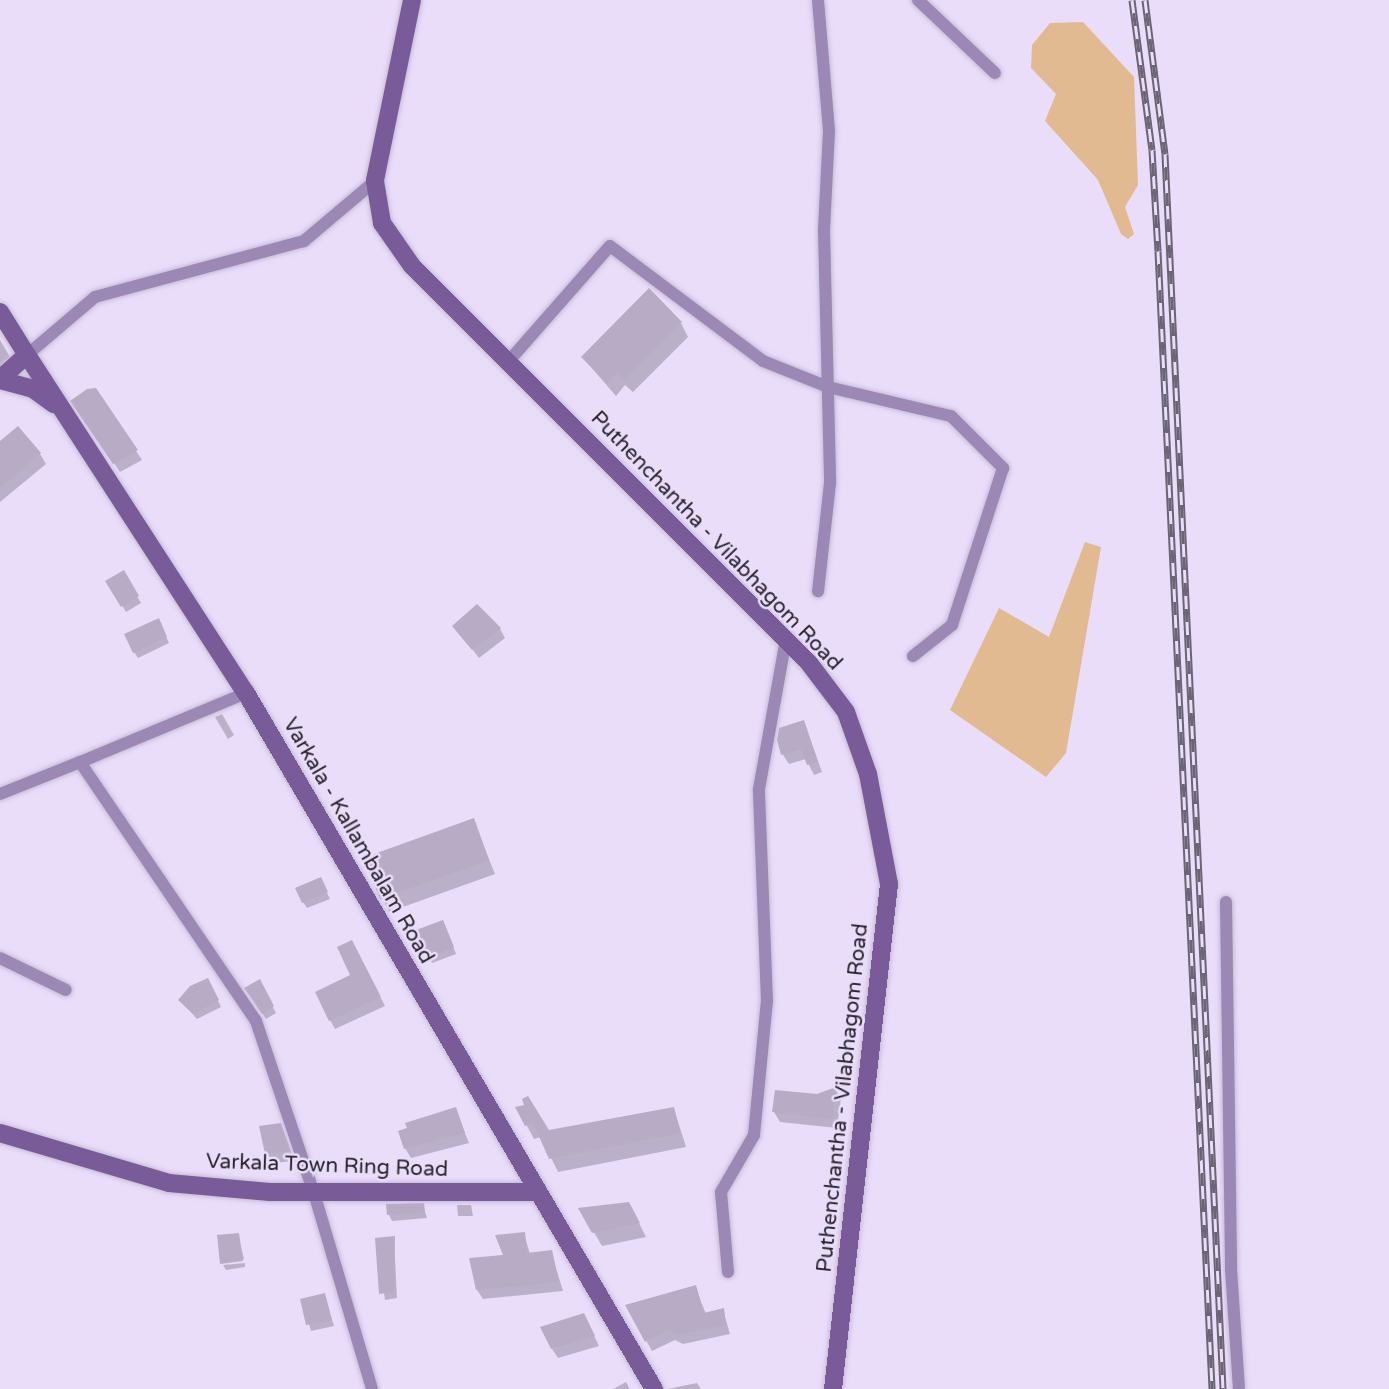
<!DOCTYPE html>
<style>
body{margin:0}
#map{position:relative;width:1389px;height:1389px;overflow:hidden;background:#e9ddfa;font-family:"Varela Round",sans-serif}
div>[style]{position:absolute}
.green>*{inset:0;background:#e2ba91}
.shadow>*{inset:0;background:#0003}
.building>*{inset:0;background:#b7abc6}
.roads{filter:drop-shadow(0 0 2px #c6bcd5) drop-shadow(0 0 2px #c6bcd5)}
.street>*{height:12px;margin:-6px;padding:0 6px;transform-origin:6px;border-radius:6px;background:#9b88b4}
.secondary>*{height:18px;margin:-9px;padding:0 9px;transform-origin:9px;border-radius:9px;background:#795b9a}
.rail>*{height:7px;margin-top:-3.5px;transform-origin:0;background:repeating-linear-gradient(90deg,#e9ddfa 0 13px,#6b6474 0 26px);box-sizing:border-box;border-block:2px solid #6b6474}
span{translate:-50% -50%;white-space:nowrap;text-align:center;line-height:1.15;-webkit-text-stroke:5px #e9ddfa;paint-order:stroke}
.street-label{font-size:21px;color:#28242e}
</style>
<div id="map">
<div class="green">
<div style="clip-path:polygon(1083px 22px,1134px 77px,1138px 185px,1125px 207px,1134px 234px,1128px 239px,1121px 234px,1098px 180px,1045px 121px,1056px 94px,1031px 68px,1032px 45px,1050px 23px)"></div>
<div style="clip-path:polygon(1085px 542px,1101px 547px,1066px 753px,1046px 777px,950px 710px,999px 608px,1049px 637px)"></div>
</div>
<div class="shadow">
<div style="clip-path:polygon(681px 323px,688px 337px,633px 392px,625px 385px,616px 396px,583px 358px)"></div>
<div style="clip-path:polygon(0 340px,10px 357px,0 366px)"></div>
<div style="clip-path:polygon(96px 390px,142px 460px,120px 472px,78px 410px)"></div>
<div style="clip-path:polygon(0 443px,40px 454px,46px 464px,0 502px)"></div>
<div style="clip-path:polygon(123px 573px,141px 603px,126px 612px,108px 582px)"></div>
<div style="clip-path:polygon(455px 626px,500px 629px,505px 638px,479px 658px)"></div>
<div style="clip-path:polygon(162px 627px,169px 643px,138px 658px,134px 652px)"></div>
<div style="clip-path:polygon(222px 714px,234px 735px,228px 739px,215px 717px)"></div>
<div style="clip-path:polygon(804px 722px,822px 772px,814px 775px,806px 759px,789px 764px,783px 755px,781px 729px)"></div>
<div style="clip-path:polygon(473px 820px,495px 874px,389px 912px,382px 898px)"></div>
<div style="clip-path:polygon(323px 885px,330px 899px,307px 908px,303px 902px)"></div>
<div style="clip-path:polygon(446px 928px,456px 954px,432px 963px,429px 957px)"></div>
<div style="clip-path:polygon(356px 951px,385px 1006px,335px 1029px,330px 1020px,352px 976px)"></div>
<div style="clip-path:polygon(259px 981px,276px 1013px,266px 1019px,250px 994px)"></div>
<div style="clip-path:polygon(211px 986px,221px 1007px,197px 1019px,180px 1000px)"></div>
<div style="clip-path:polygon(835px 1089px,841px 1098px,837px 1128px,780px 1122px,774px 1112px)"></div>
<div style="clip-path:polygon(455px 1109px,469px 1143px,411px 1158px,405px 1148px)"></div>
<div style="clip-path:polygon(518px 1109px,548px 1132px,674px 1109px,686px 1147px,558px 1172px,541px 1137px,534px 1139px)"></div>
<div style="clip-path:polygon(280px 1125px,295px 1161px,273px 1163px,267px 1153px)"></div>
<div style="clip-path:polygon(423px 1205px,427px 1218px,392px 1221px,389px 1215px)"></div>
<div style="clip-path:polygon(457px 1205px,471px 1205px,473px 1216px,458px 1216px)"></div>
<div style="clip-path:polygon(581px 1210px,636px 1217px,646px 1237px,602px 1246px)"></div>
<div style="clip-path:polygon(524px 1234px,530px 1254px,551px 1252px,563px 1291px,483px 1299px,477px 1290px)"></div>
<div style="clip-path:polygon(238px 1235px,244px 1259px,222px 1262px)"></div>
<div style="clip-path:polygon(394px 1238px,397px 1298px,385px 1300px,377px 1239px)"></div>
<div style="clip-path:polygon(245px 1263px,245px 1267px,226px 1270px,223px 1265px)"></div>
<div style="clip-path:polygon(695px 1287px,706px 1314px,723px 1310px,730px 1334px,683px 1344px,675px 1340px,652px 1351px,627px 1306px)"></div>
<div style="clip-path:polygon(324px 1295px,334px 1326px,311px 1331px,302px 1300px)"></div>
<div style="clip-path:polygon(589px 1325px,599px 1346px,558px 1358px,552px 1349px)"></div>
<div style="clip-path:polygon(626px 1382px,630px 1389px,613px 1389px)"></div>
<div style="clip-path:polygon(697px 1383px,701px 1389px,667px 1389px)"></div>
</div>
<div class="building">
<div style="clip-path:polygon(649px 288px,682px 322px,624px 380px,617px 373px,607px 383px,581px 357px)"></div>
<div style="clip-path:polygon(96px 388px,138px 450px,113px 464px,70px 401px,87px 389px)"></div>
<div style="clip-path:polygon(18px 426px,41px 453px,0 488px,0 441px)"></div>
<div style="clip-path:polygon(124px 570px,139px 596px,121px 607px,105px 581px)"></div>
<div style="clip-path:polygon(477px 604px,501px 628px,472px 650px,452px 626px)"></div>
<div style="clip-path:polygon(159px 618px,167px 637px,133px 653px,124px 634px)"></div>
<div style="clip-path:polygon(804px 720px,818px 762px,807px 765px,801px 749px,781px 755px,777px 740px,779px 728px)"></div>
<div style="clip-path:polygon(474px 818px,489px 860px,380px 899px,363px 858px)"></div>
<div style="clip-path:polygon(321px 877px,328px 892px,302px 903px,295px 888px)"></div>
<div style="clip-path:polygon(443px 920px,454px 947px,427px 958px,416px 930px)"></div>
<div style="clip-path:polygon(352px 940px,381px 997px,329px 1021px,315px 992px,350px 975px,337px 947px)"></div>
<div style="clip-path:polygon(208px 978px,219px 1000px,193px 1014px,178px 1000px,190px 986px)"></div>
<div style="clip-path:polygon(260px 979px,274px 1006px,262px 1014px,244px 988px)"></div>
<div style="clip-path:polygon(836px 1087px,832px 1119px,772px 1112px,775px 1090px,817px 1094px)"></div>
<div style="clip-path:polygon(528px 1096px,549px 1130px,674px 1107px,680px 1133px,549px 1159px,533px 1123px,525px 1126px,515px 1107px,524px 1105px,522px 1099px)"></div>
<div style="clip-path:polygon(456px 1107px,465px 1133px,404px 1149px,398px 1131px,407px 1128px,405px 1123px)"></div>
<div style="clip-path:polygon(281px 1123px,291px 1151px,265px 1154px,259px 1126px)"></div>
<div style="clip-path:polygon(629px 1202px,640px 1223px,592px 1233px,578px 1208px)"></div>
<div style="clip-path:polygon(424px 1203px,425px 1212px,387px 1215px,386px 1204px)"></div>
<div style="clip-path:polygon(525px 1232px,527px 1253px,552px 1250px,559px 1282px,476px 1290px,469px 1258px,503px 1255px,495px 1235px)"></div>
<div style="clip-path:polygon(239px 1233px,243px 1261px,220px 1264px,217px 1235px)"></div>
<div style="clip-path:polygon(395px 1236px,394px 1292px,379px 1294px,375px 1238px)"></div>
<div style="clip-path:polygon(696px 1285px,704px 1313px,724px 1308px,726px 1325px,677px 1335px,669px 1330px,645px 1342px,625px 1305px)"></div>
<div style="clip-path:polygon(325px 1293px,332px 1320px,306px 1325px,300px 1299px)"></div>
<div style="clip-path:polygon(584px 1313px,595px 1336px,551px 1349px,540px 1327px)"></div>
</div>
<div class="roads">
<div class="street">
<div style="left:818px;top:0;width:131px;rotate:85.2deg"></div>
<div style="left:829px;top:131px;width:100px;rotate:92.9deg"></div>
<div style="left:824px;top:231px;width:252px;rotate:88.6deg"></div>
<div style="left:830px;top:483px;width:109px;rotate:96.3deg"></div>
<div style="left:918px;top:0;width:106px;rotate:43.5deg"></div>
<div style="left:27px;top:355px;width:89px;rotate:-40.5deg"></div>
<div style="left:95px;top:297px;width:216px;rotate:-15deg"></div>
<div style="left:304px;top:241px;width:93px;rotate:-40.2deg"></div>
<div style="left:508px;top:362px;width:154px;rotate:-48.7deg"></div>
<div style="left:610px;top:246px;width:191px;rotate:36.9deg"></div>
<div style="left:763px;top:361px;width:70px;rotate:21.8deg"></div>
<div style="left:828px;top:387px;width:126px;rotate:13.3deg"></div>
<div style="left:951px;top:416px;width:74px;rotate:45deg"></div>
<div style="left:1003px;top:468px;width:165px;rotate:108deg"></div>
<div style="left:952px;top:625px;width:50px;rotate:141.5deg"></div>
<div style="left:246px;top:693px;width:180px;rotate:157.4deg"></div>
<div style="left:80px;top:762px;width:313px;rotate:55.8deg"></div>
<div style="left:256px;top:1021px;width:182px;rotate:71.4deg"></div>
<div style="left:314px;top:1193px;width:204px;rotate:73.5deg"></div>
<div style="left:0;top:794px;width:86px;rotate:-21.8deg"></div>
<div style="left:1226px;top:902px;width:367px;rotate:89.2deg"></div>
<div style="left:1231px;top:1269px;width:120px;rotate:86.2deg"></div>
<div style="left:0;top:958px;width:73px;rotate:25.9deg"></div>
<div style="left:728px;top:1272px;width:80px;rotate:-95deg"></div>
<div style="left:721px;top:1192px;width:66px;rotate:-59.9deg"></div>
<div style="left:754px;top:1135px;width:135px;rotate:-84.5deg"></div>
<div style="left:767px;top:1001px;width:212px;rotate:-92.2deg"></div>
<div style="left:759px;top:789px;width:152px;rotate:-79.8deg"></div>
</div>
<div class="secondary">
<div style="left:412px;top:0;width:185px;rotate:101.6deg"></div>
<div style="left:375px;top:181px;width:43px;rotate:80.5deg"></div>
<div style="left:382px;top:223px;width:52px;rotate:55.1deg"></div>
<div style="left:412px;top:266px;width:561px;rotate:45deg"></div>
<div style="left:809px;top:663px;width:61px;rotate:52.9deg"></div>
<div style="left:846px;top:712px;width:66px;rotate:70.5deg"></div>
<div style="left:868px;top:774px;width:112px;rotate:79.2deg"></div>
<div style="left:889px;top:884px;width:508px;rotate:96.33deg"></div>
<div style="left:0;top:312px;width:51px;rotate:57.9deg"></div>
<div style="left:0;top:379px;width:36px;rotate:-42deg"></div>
<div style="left:27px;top:355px;width:403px;rotate:57.1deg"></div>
<div style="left:246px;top:693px;width:807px;rotate:59.62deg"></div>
<div style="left:0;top:380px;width:34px;rotate:15deg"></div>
<div style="left:33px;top:389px;width:26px;rotate:36deg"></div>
<div style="left:0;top:1133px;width:176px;rotate:16.5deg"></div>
<div style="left:169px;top:1183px;width:101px;rotate:5.1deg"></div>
<div style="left:270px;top:1192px;width:265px"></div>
</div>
</div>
<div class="rail">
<div style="left:1132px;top:0;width:151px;rotate:82.4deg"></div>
<div style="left:1152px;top:150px;width:101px;rotate:86.6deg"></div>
<div style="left:1158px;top:251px;width:1139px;rotate:87.28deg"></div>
<div style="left:1145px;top:0;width:155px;rotate:82.6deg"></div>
<div style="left:1165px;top:154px;width:1236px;rotate:87.31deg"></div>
</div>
<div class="street-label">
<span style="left:716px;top:541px;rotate:46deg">Puthenchantha - Vilabhagom Road</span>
<span style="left:358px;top:841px;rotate:60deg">Varkala - Kallambalam Road</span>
<span style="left:843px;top:1098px;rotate:-84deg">Puthenchantha - Vilabhagom Road</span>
<span style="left:327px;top:1166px;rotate:2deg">Varkala Town Ring Road</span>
</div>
</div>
